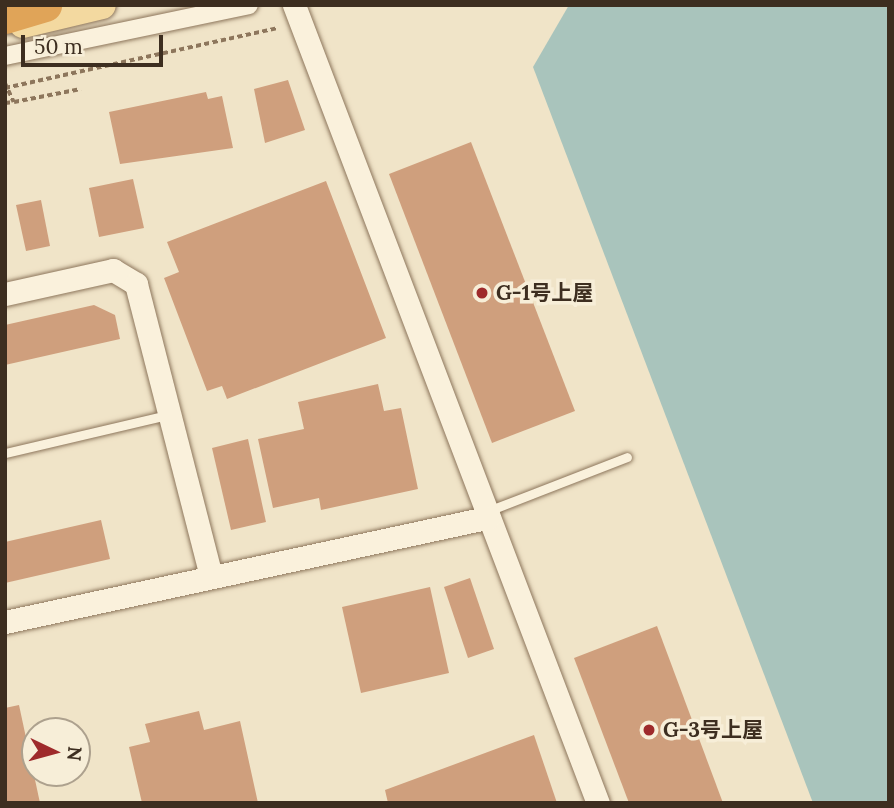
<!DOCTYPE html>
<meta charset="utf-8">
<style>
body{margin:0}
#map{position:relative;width:894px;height:808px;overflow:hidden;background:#f0e4c8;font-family:Lora,"Noto Sans JP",serif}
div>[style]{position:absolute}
.water>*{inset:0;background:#a9c4bc}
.building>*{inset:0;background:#cf9f7d}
.path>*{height:3.5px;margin-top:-1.75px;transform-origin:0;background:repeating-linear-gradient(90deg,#8d765c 0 5px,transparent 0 8.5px)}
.roads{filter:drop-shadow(0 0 2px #8d765c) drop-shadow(0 0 2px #8d765c)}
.service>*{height:9px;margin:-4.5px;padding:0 4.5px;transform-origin:4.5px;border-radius:4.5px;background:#faf1dc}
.minor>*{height:18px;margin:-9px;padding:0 9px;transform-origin:9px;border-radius:9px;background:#faf1dc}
.tertiary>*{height:23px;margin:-11.5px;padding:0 11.5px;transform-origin:11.5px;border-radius:11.5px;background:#faf1dc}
.primary>*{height:28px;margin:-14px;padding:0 14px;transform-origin:14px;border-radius:14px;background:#f3d9a0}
.motorway>*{height:33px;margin:-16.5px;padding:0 16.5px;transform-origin:16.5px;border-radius:16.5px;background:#e0a458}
.dots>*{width:19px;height:19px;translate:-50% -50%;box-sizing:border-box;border:4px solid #f7eed8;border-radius:50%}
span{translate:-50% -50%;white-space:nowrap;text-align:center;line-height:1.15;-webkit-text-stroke:7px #f7eed8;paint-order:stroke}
.poi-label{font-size:21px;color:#3d2e20;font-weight:700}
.left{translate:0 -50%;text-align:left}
.frame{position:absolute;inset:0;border:7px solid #3d2e20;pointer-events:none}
.north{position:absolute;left:21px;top:717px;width:70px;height:70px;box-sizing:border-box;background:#f7eed8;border:2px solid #ada18e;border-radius:50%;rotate:95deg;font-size:19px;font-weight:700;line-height:28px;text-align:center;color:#3d2e20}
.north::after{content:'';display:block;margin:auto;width:24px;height:32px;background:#9e2a2b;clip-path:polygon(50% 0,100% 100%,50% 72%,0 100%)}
.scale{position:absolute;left:21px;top:35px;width:142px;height:32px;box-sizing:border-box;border:4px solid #3d2e20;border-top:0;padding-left:9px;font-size:21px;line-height:24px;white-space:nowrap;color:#3d2e20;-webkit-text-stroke:5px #f7eed8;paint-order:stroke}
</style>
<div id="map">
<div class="water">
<div style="clip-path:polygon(569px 5px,889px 5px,889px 803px,813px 803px,533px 67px)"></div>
</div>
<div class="building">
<div style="clip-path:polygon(288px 80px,305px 130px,265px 143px,254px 89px)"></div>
<div style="clip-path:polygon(206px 92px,208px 99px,222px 96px,233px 148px,120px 164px,109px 112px)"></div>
<div style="clip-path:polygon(471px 142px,575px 411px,492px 443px,389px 174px)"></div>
<div style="clip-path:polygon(133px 179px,144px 228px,99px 237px,89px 188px)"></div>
<div style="clip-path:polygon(326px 181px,386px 338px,227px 399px,222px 386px,207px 391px,164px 278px,179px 272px,167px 242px)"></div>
<div style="clip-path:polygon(41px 200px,50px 246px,26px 251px,16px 205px)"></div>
<div style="clip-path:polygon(94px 305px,115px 315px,120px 339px,5px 365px,5px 325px)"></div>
<div style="clip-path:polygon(378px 384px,384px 411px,401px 408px,418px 489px,321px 510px,319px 498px,273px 508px,258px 439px,304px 429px,298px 402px)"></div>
<div style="clip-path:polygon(248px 439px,266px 522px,231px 530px,212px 448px)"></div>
<div style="clip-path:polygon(101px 520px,110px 559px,5px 583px,5px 542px)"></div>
<div style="clip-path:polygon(470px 578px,494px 649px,468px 658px,444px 587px)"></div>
<div style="clip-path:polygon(430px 587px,449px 673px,361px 693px,342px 607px)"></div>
<div style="clip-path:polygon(657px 626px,723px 803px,629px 803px,574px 658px)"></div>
<div style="clip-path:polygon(19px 705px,40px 803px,5px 803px,5px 708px)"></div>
<div style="clip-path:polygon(199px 711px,204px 730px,240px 721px,258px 803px,142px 803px,129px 747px,150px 742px,145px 724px)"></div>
<div style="clip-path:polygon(534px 735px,557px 803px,388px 803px,385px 790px)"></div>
</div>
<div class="path">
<div style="left:5px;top:83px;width:21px;rotate:65deg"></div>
<div style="left:14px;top:102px;width:68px;rotate:-11deg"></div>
<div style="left:5px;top:88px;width:280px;rotate:-12.4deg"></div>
<div style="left:5px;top:103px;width:9px;rotate:-6deg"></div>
</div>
<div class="roads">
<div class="service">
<div style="left:5px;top:453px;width:166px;rotate:-13.2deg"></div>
<div style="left:488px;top:511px;width:149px;rotate:-21.2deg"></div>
</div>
<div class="minor">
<div style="left:5px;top:56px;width:249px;rotate:-11.8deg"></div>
</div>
<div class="tertiary">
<div style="left:294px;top:5px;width:854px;rotate:69.15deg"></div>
<div style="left:5px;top:294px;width:111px;rotate:-12.5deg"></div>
<div style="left:113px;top:270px;width:27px;rotate:31deg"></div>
<div style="left:136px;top:284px;width:298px;rotate:75.6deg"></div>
<div style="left:5px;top:622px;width:495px;rotate:-12.2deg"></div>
</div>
<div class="primary">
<div style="left:23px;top:24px;width:81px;rotate:-13.5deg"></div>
</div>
<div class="motorway">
<div style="left:5px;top:17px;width:42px;rotate:-16.7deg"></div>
</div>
</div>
<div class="dots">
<div style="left:482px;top:293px;background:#9e2a2b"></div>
<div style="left:649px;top:730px;background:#9e2a2b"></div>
</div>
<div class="poi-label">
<span class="left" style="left:496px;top:293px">G-1号上屋</span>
<span class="left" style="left:663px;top:730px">G-3号上屋</span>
</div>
<div class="frame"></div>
<div class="north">N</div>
<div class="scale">50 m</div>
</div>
